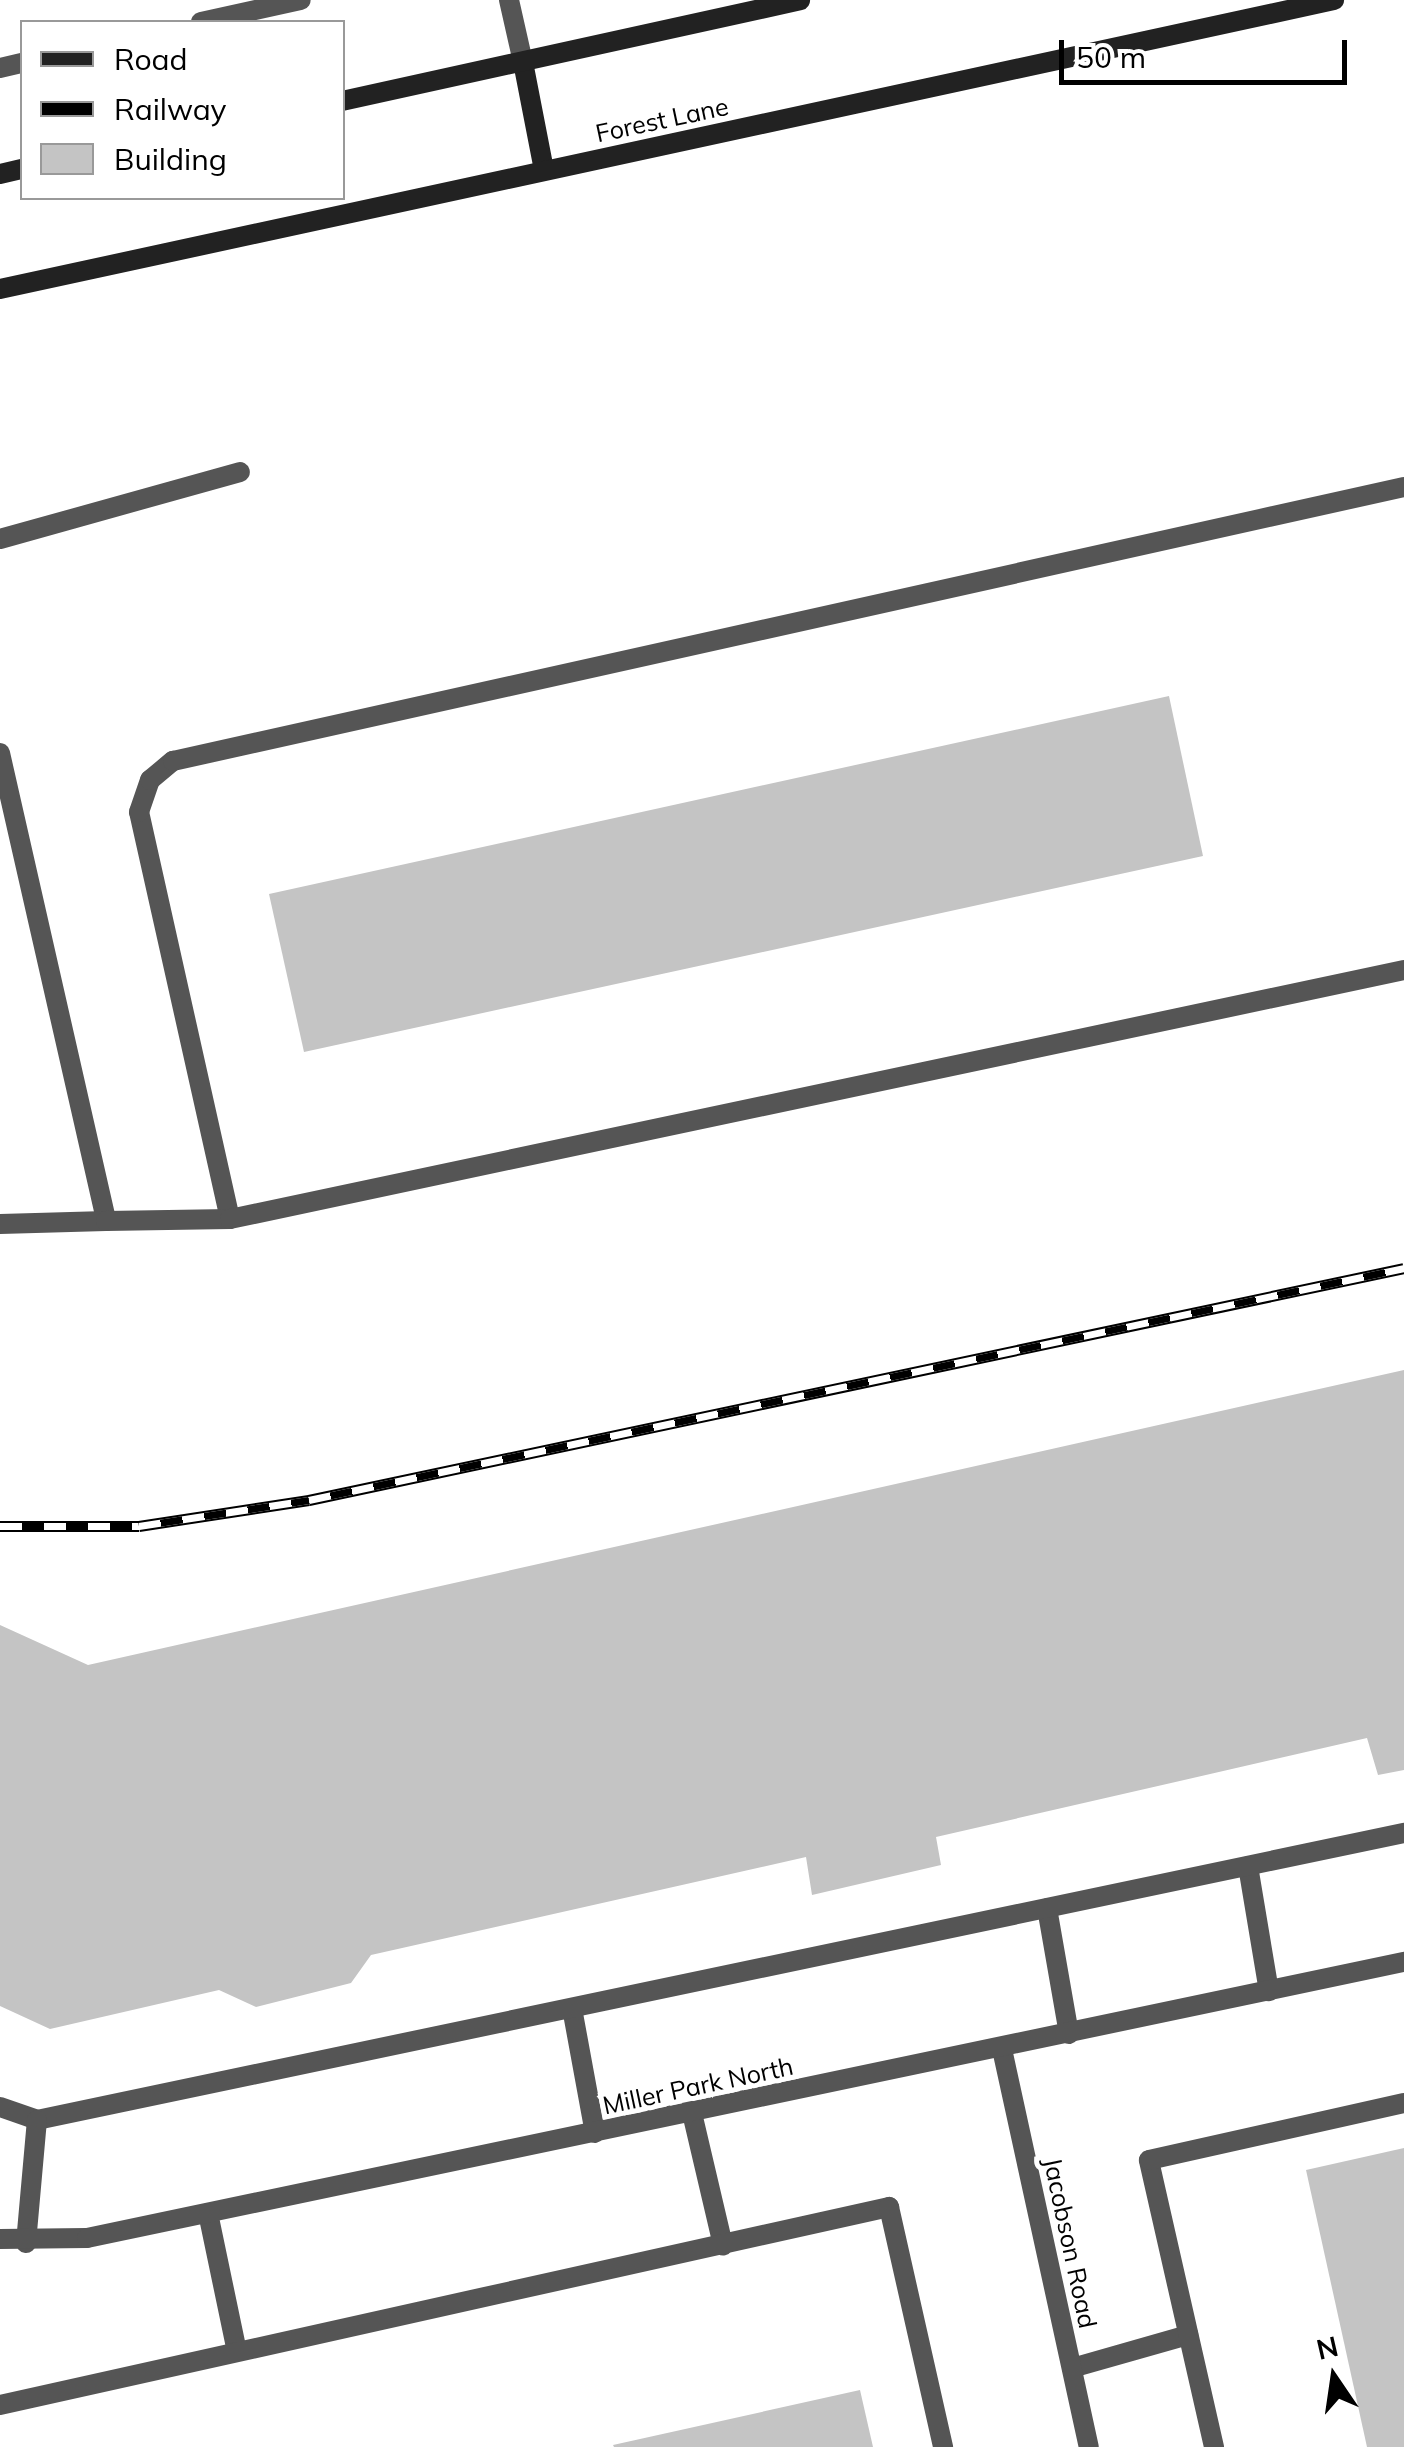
<!DOCTYPE html>
<style>
body{margin:0}
#map{position:relative;width:1404px;height:2447px;overflow:hidden;background:#fff;font-family:Mulish,sans-serif}
div>[style]{position:absolute}
.building>*{inset:0;background:#c4c4c4}
.service>*{height:20px;margin:-10px;padding:0 10px;transform-origin:10px;border-radius:10px;background:#555}
.minor>*{height:20px;margin:-10px;padding:0 10px;transform-origin:10px;border-radius:10px;background:#555}
.secondary>*{height:20px;margin:-10px;padding:0 10px;transform-origin:10px;border-radius:10px;background:#222}
.rail>*{height:11px;margin-top:-5.5px;transform-origin:0;background:repeating-linear-gradient(90deg,#fff 0 22px,#000 0 44px);box-sizing:border-box;border-block:2px solid #000}
span{translate:-50% -50%;white-space:nowrap;text-align:center;line-height:1.15;-webkit-text-stroke:10px #fff;paint-order:stroke}
.street-label{font-size:25px;color:#000}
.legend{position:absolute;left:20px;top:20px;width:325px;height:180px;box-sizing:border-box;background:#fff;border:2px solid #999;margin:0;padding:12px 18px;list-style:none;font-size:30px;color:#000}
.legend li{display:flex;align-items:center;gap:20px;height:50px}
.legend b{width:50px;border:2px solid #999}
.north{position:absolute;left:1284px;top:2327px;width:100px;height:100px;-webkit-text-stroke:8px #fff;paint-order:stroke;rotate:347deg;font-size:28px;font-weight:700;line-height:40px;text-align:center;color:#000}
.north::after{content:'';display:block;margin:auto;width:35px;height:45px;background:#000;clip-path:polygon(50% 0,100% 100%,50% 72%,0 100%)}
.scale{position:absolute;left:1059px;top:40px;width:288px;height:45px;box-sizing:border-box;border:5px solid #000;border-top:0;padding-left:12px;font-size:30px;line-height:35px;white-space:nowrap;color:#000;-webkit-text-stroke:8px #fff;paint-order:stroke}
</style>
<div id="map">
<div class="building">
<div style="clip-path:polygon(1169px 696px,1203px 856px,304px 1052px,269px 894px)"></div>
<div style="clip-path:polygon(1404px 1370px,1404px 1770px,1378px 1775px,1367px 1738px,936px 1837px,941px 1865px,812px 1895px,806px 1857px,371px 1955px,351px 1983px,256px 2007px,219px 1990px,50px 2029px,0 2006px,0 1625px,88px 1665px)"></div>
<div style="clip-path:polygon(1404px 2148px,1404px 2447px,1367px 2447px,1306px 2170px)"></div>
<div style="clip-path:polygon(860px 2390px,873px 2447px,614px 2447px,613px 2445px)"></div>
</div>
<div class="service">
<div style="left:509px;top:0;width:64px;rotate:77.3deg"></div>
<div style="left:201px;top:22px;width:102px;rotate:-12.4deg"></div>
<div style="left:0;top:68px;width:23px;rotate:-13deg"></div>
<div style="left:0;top:539px;width:249px;rotate:-15.6deg"></div>
<div style="left:0;top:753px;width:480px;rotate:77.2deg"></div>
<div style="left:106px;top:1221px;width:106px;rotate:178.4deg"></div>
<div style="left:230px;top:1219px;width:417px;rotate:-102.6deg"></div>
<div style="left:139px;top:812px;width:34px;rotate:-71deg"></div>
<div style="left:150px;top:780px;width:30px;rotate:-40deg"></div>
<div style="left:173px;top:761px;width:1261px;rotate:-12.55deg"></div>
<div style="left:106px;top:1221px;width:124px;rotate:-0.9deg"></div>
<div style="left:230px;top:1219px;width:1200px;rotate:-11.97deg"></div>
<div style="left:1248px;top:1866px;width:127px;rotate:80.5deg"></div>
<div style="left:1047px;top:1908px;width:128px;rotate:80.1deg"></div>
<div style="left:572px;top:2008px;width:127px;rotate:79.6deg"></div>
<div style="left:0;top:2107px;width:39px;rotate:19deg"></div>
<div style="left:37px;top:2120px;width:1397px;rotate:-11.86deg"></div>
<div style="left:692px;top:2113px;width:136px;rotate:76.8deg"></div>
<div style="left:208px;top:2213px;width:137px;rotate:78.2deg"></div>
<div style="left:26px;top:2243px;width:123px;rotate:-84.9deg"></div>
<div style="left:1072px;top:2368px;width:121px;rotate:-15.9deg"></div>
<div style="left:0;top:2405px;width:911px;rotate:-12.56deg"></div>
<div style="left:889px;top:2207px;width:246px;rotate:77.3deg"></div>
<div style="left:1214px;top:2447px;width:294px;rotate:-102.8deg"></div>
<div style="left:1149px;top:2160px;width:261px;rotate:-12.6deg"></div>
</div>
<div class="minor">
<div style="left:1002px;top:2049px;width:407px;rotate:77.7deg"></div>
<div style="left:0;top:2239px;width:87px;rotate:-0.7deg"></div>
<div style="left:87px;top:2238px;width:1346px;rotate:-11.84deg"></div>
</div>
<div class="secondary">
<div style="left:523px;top:62px;width:110px;rotate:79deg"></div>
<div style="left:342px;top:101px;width:469px;rotate:-12.4deg"></div>
<div style="left:0;top:174px;width:23px;rotate:-13deg"></div>
<div style="left:0;top:289px;width:1365px;rotate:-12.22deg"></div>
</div>
<div class="rail">
<div style="left:0;top:1526px;width:139px"></div>
<div style="left:139px;top:1526px;width:172px;rotate:-8.7deg"></div>
<div style="left:309px;top:1500px;width:1119px;rotate:-11.96deg"></div>
</div>
<div class="street-label">
<span style="left:662px;top:120px;rotate:-12deg">Forest Lane</span>
<span style="left:698px;top:2086px;rotate:-12deg">Miller Park North</span>
<span style="left:1070px;top:2243px;rotate:78deg">Jacobson Road</span>
</div>
<ul class="legend">
<li><b style="height:12px;background:#222"></b>Road</li>
<li><b style="height:12px;background:#000"></b>Railway</li>
<li><b style="height:28px;background:#c4c4c4"></b>Building</li>
</ul>
<div class="north">N</div>
<div class="scale">50 m</div>
</div>
